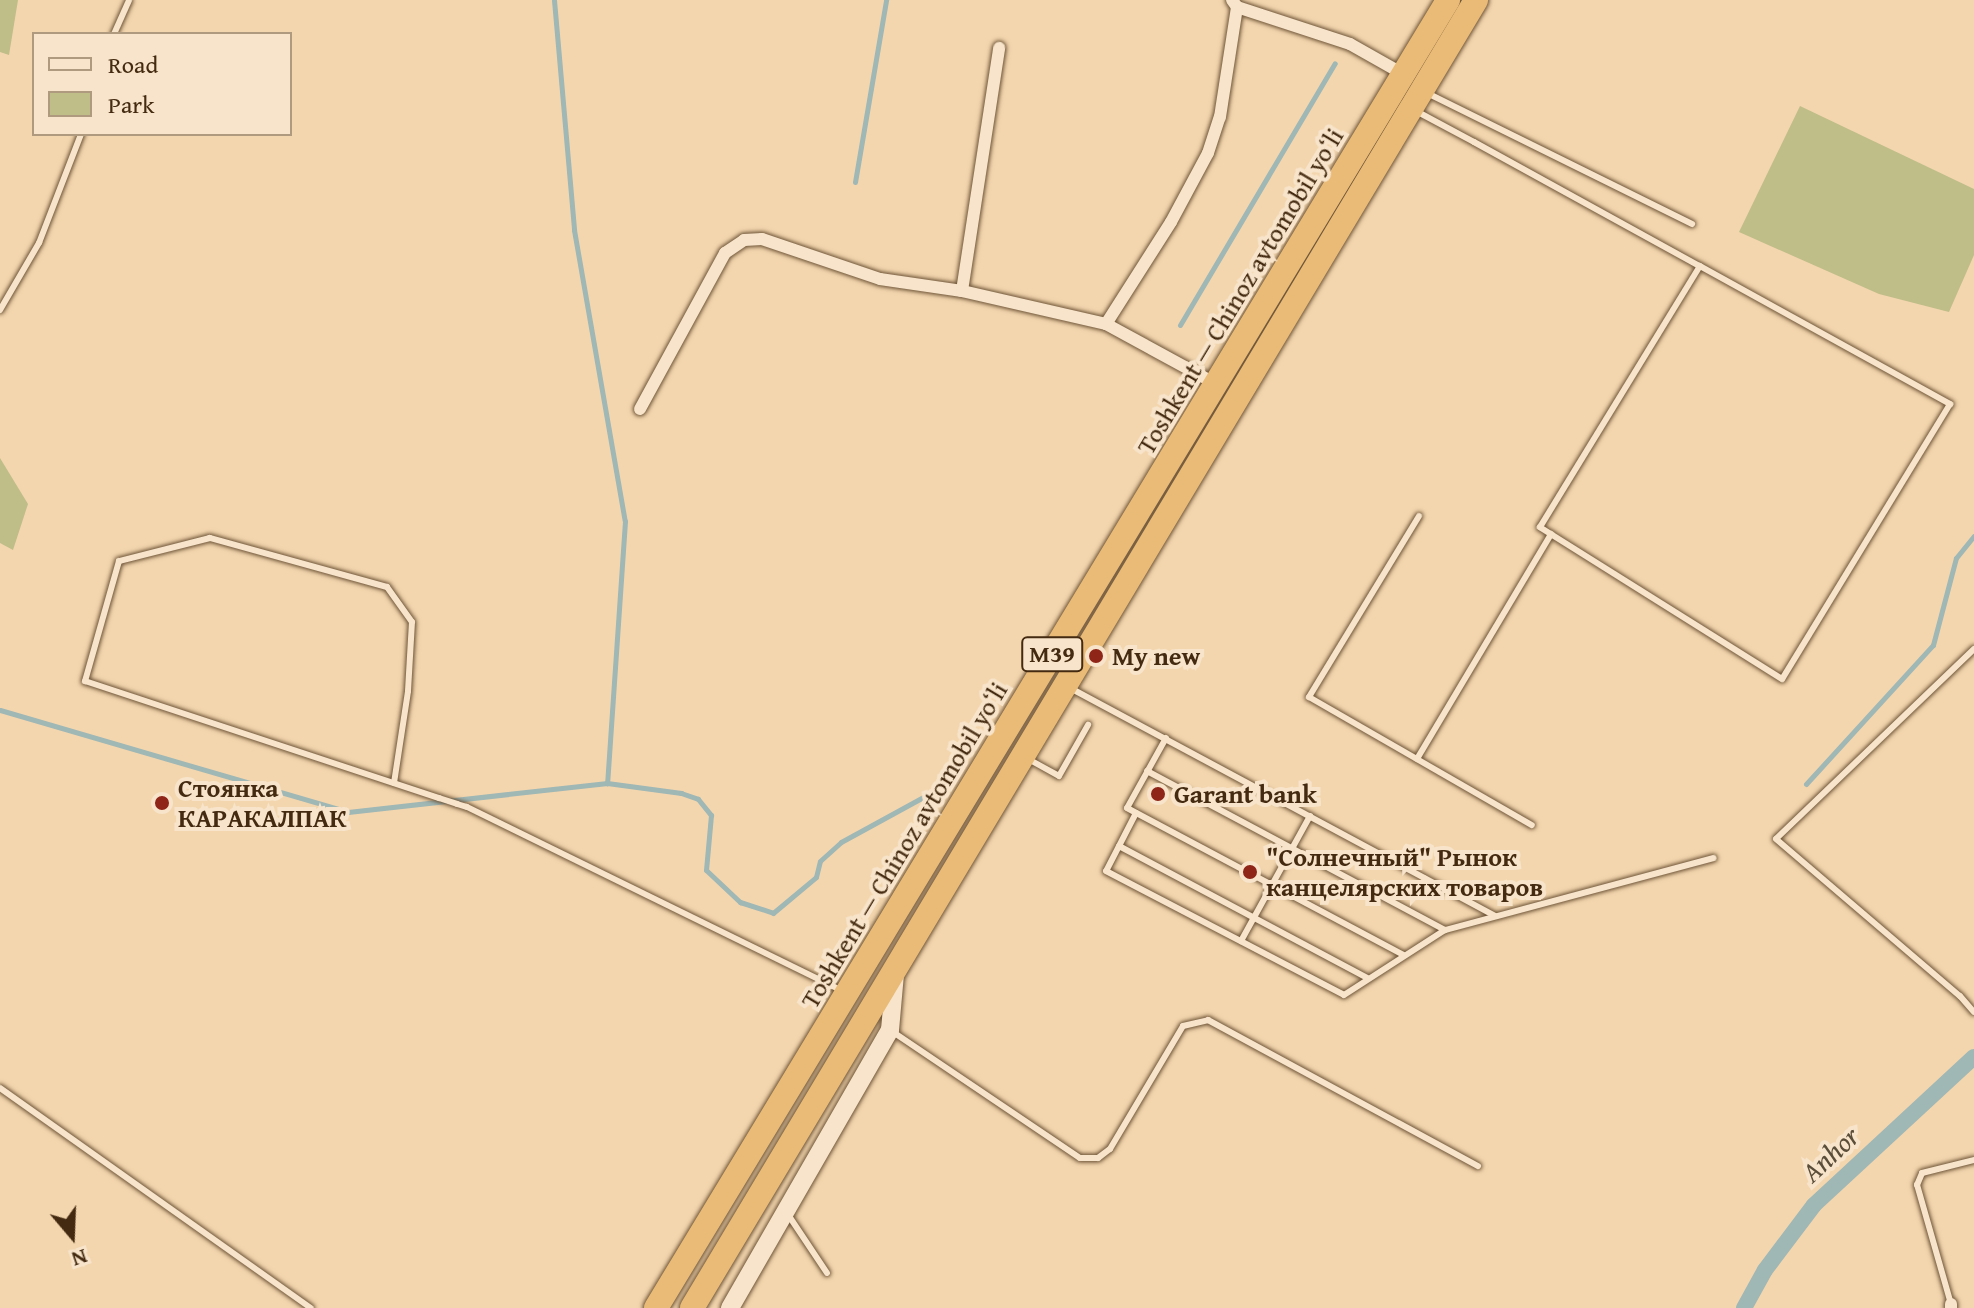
<!DOCTYPE html>
<meta charset="utf-8">
<style>
body{margin:0}
#map{position:relative;width:1974px;height:1308px;overflow:hidden;background:#f3d6ae;font-family:"Gentium Book Plus",serif}
div>[style]{position:absolute}
.green>*{inset:0;background:#bfbd88}
.stream>*{height:5px;margin:-2.5px;padding:0 2.5px;transform-origin:2.5px;border-radius:2.5px;background:#9fb7b5}
.canal>*{height:16px;margin:-8px;padding:0 8px;transform-origin:8px;border-radius:8px;background:#9fb7b5}
.roads{filter:drop-shadow(0 0 2px #6f5538) drop-shadow(0 0 2px #6f5538)}
.lane>*{height:6px;margin:-3px;padding:0 3px;transform-origin:3px;border-radius:3px;background:#f7e4ca}
.street>*{height:12px;margin:-6px;padding:0 6px;transform-origin:6px;border-radius:6px;background:#f7e4ca}
.secondary>*{height:18px;margin:-9px;padding:0 9px;transform-origin:9px;border-radius:9px;background:#f7e4ca}
.highway>*{height:24px;margin:-12px;padding:0 12px;transform-origin:12px;border-radius:12px;background:#eabb77}
.dots>*{width:22px;height:22px;translate:-50% -50%;box-sizing:border-box;border:4px solid #f7e4ca;border-radius:50%}
span{translate:-50% -50%;white-space:nowrap;text-align:center;line-height:1.15;-webkit-text-stroke:8px #f7e4ca;paint-order:stroke}
.shield-label span{padding:2px 6px;background:#f7e4ca;border:2px solid;border-radius:6px;-webkit-text-stroke-width:0}
.shield-label{font-size:24px;color:#432a10;font-weight:700}
.street-label{font-size:26px;color:#432a10}
.poi-label{font-size:26px;color:#432a10;font-weight:700}
.left{translate:0 -50%;text-align:left}
.water-label{font-size:28px;color:#5a4d39;font-style:italic}
.legend{position:absolute;left:32px;top:32px;width:260px;height:104px;box-sizing:border-box;background:#f7e4ca;border:2px solid #af9a80;margin:0;padding:10px 14px;list-style:none;font-size:24px;color:#432a10}
.legend li{display:flex;align-items:center;gap:16px;height:40px}
.legend b{width:40px;border:2px solid #af9a80}
.north{position:absolute;left:32px;top:1196px;width:80px;height:80px;-webkit-text-stroke:6px #f7e4ca;paint-order:stroke;rotate:161deg;font-size:22px;font-weight:700;line-height:32px;text-align:center;color:#432a10}
.north::after{content:'';display:block;margin:auto;width:28px;height:36px;background:#432a10;clip-path:polygon(50% 0,100% 100%,50% 72%,0 100%)}
</style>
<div id="map">
<div class="green">
<div style="clip-path:polygon(0 0,18px 0,9px 55px,0 52px)"></div>
<div style="clip-path:polygon(1800px 106px,1974px 189px,1974px 255px,1949px 312px,1879px 294px,1739px 232px)"></div>
<div style="clip-path:polygon(0 458px,28px 504px,13px 550px,0 543px)"></div>
</div>
<div class="stream">
<div style="left:554px;top:0;width:231px;rotate:85deg"></div>
<div style="left:574px;top:230px;width:295px;rotate:80.1deg"></div>
<div style="left:625px;top:521px;width:263px;rotate:93.9deg"></div>
<div style="left:855px;top:182px;width:185px;rotate:-80.3deg"></div>
<div style="left:1180px;top:325px;width:304px;rotate:-59.4deg"></div>
<div style="left:0;top:710px;width:363px;rotate:16.3deg"></div>
<div style="left:348px;top:812px;width:261px;rotate:-6.4deg"></div>
<div style="left:607px;top:783px;width:75px;rotate:7.7deg"></div>
<div style="left:681px;top:793px;width:18px;rotate:19deg"></div>
<div style="left:698px;top:799px;width:21px;rotate:51deg"></div>
<div style="left:711px;top:815px;width:55px;rotate:95.2deg"></div>
<div style="left:706px;top:870px;width:47px;rotate:43.3deg"></div>
<div style="left:740px;top:902px;width:35px;rotate:18deg"></div>
<div style="left:773px;top:913px;width:56px;rotate:-39.9deg"></div>
<div style="left:816px;top:877px;width:16px;rotate:-76deg"></div>
<div style="left:820px;top:861px;width:28px;rotate:-42deg"></div>
<div style="left:841px;top:842px;width:98px;rotate:-28.7deg"></div>
<div style="left:1806px;top:784px;width:188px;rotate:-47.6deg"></div>
<div style="left:1933px;top:645px;width:90px;rotate:-75.2deg"></div>
<div style="left:1956px;top:558px;width:28px;rotate:-51deg"></div>
</div>
<div class="canal">
<div style="left:1744px;top:1308px;width:43px;rotate:-61.1deg"></div>
<div style="left:1765px;top:1270px;width:81px;rotate:-53deg"></div>
<div style="left:1814px;top:1205px;width:218px;rotate:-42.8deg"></div>
</div>
<div class="roads">
<div class="lane">
<div style="left:114px;top:34px;width:37px;rotate:-66deg"></div>
<div style="left:1425px;top:92px;width:298px;rotate:26.3deg"></div>
<div style="left:1416px;top:111px;width:66px;rotate:28.1deg"></div>
<div style="left:1474px;top:142px;width:258px;rotate:28.8deg"></div>
<div style="left:1700px;top:266px;width:286px;rotate:28.9deg"></div>
<div style="left:1950px;top:404px;width:322px;rotate:121.4deg"></div>
<div style="left:1782px;top:679px;width:286px;rotate:-147.9deg"></div>
<div style="left:1540px;top:527px;width:306px;rotate:-58.5deg"></div>
<div style="left:0;top:310px;width:78px;rotate:-59.8deg"></div>
<div style="left:39px;top:243px;width:117px;rotate:-68.9deg"></div>
<div style="left:1419px;top:516px;width:212px;rotate:121.3deg"></div>
<div style="left:1309px;top:697px;width:257px;rotate:29.9deg"></div>
<div style="left:1974px;top:649px;width:274px;rotate:136.2deg"></div>
<div style="left:1776px;top:839px;width:242px;rotate:40.5deg"></div>
<div style="left:1960px;top:996px;width:21px;rotate:49deg"></div>
<div style="left:1072px;top:689px;width:480px;rotate:28.2deg"></div>
<div style="left:1166px;top:738px;width:80px;rotate:119.1deg"></div>
<div style="left:1127px;top:808px;width:313px;rotate:28deg"></div>
<div style="left:1417px;top:759px;width:262px;rotate:-59.2deg"></div>
<div style="left:1030px;top:760px;width:33px;rotate:29deg"></div>
<div style="left:1059px;top:776px;width:59px;rotate:-60.4deg"></div>
<div style="left:1147px;top:771px;width:338px;rotate:28.1deg"></div>
<div style="left:394px;top:783px;width:93px;rotate:-81.3deg"></div>
<div style="left:408px;top:691px;width:69px;rotate:-86.7deg"></div>
<div style="left:412px;top:622px;width:43px;rotate:-125.5deg"></div>
<div style="left:387px;top:587px;width:184px;rotate:-164.5deg"></div>
<div style="left:210px;top:538px;width:94px;rotate:165.8deg"></div>
<div style="left:119px;top:561px;width:125px;rotate:105.8deg"></div>
<div style="left:85px;top:681px;width:373px;rotate:18.3deg"></div>
<div style="left:439px;top:798px;width:19px;rotate:18deg"></div>
<div style="left:457px;top:804px;width:10px;rotate:17deg"></div>
<div style="left:467px;top:807px;width:415px;rotate:26.1deg"></div>
<div style="left:1136px;top:813px;width:65px;rotate:117.3deg"></div>
<div style="left:1106px;top:871px;width:268px;rotate:27.5deg"></div>
<div style="left:1344px;top:995px;width:120px;rotate:-32.8deg"></div>
<div style="left:1445px;top:930px;width:278px;rotate:-15deg"></div>
<div style="left:1119px;top:846px;width:281px;rotate:28deg"></div>
<div style="left:1241px;top:941px;width:143px;rotate:-61.1deg"></div>
<div style="left:893px;top:1032px;width:225px;rotate:34deg"></div>
<div style="left:1080px;top:1158px;width:18px"></div>
<div style="left:1098px;top:1158px;width:15px;rotate:-37deg"></div>
<div style="left:1110px;top:1149px;width:143px;rotate:-59.3deg"></div>
<div style="left:1183px;top:1026px;width:26px;rotate:-13deg"></div>
<div style="left:1208px;top:1020px;width:307px;rotate:28.4deg"></div>
<div style="left:0;top:1088px;width:381px;rotate:35.3deg"></div>
<div style="left:787px;top:1213px;width:72px;rotate:56.3deg"></div>
<div style="left:1951px;top:1304px;width:124px;rotate:-105.9deg"></div>
<div style="left:1917px;top:1185px;width:13px;rotate:-67deg"></div>
<div style="left:1922px;top:1173px;width:54px;rotate:-14deg"></div>
</div>
<div class="street">
<div style="left:1232px;top:0;width:9px;rotate:54deg"></div>
<div style="left:1237px;top:7px;width:119px;rotate:18.1deg"></div>
<div style="left:1350px;top:44px;width:61px;rotate:29.5deg"></div>
<div style="left:962px;top:291px;width:246px;rotate:-81.3deg"></div>
<div style="left:1106px;top:324px;width:121px;rotate:-57.5deg"></div>
<div style="left:1171px;top:222px;width:78px;rotate:-61.8deg"></div>
<div style="left:1208px;top:153px;width:38px;rotate:-72deg"></div>
<div style="left:1220px;top:117px;width:111px;rotate:-81.2deg"></div>
<div style="left:640px;top:409px;width:178px;rotate:-61.4deg"></div>
<div style="left:725px;top:253px;width:23px;rotate:-34deg"></div>
<div style="left:744px;top:240px;width:18px;rotate:-3deg"></div>
<div style="left:762px;top:239px;width:125px;rotate:18.7deg"></div>
<div style="left:880px;top:279px;width:83px;rotate:8.3deg"></div>
<div style="left:962px;top:291px;width:148px;rotate:12.9deg"></div>
<div style="left:1106px;top:324px;width:125px;rotate:28.6deg"></div>
<div style="left:1951px;top:1308px;width:4px;rotate:-90deg"></div>
</div>
<div class="secondary">
<div style="left:730px;top:1308px;width:321px;rotate:-60.1deg"></div>
<div style="left:890px;top:1030px;width:56px;rotate:-84.9deg"></div>
</div>
<div class="highway">
<div style="left:656px;top:1308px;width:1529px;rotate:-58.8deg"></div>
<div style="left:692px;top:1308px;width:1525px;rotate:-59.06deg"></div>
</div>
</div>
<div class="dots">
<div style="left:1096px;top:656px;background:#8f2418"></div>
<div style="left:1158px;top:794px;background:#8f2418"></div>
<div style="left:162px;top:803px;background:#8f2418"></div>
<div style="left:1250px;top:872px;background:#8f2418"></div>
</div>
<div class="shield-label">
<span style="left:1052px;top:654px">M39</span>
</div>
<div class="street-label">
<span style="left:1240px;top:291px;rotate:-59deg">Toshkent — Chinoz avtomobil yoʻli</span>
<span style="left:904px;top:845px;rotate:-59deg">Toshkent — Chinoz avtomobil yoʻli</span>
</div>
<div class="poi-label">
<span class="left" style="left:1112px;top:656px">My new</span>
<span class="left" style="left:178px;top:803px">Стоянка<br>КАРАКАЛПАК</span>
<span class="left" style="left:1174px;top:794px">Garant bank</span>
<span class="left" style="left:1266px;top:872px">"Солнечный" Рынок<br>канцелярских товаров</span>
</div>
<div class="water-label">
<span style="left:1830px;top:1154px;rotate:-43deg">Anhor</span>
</div>
<ul class="legend">
<li><b style="height:10px;background:#f7e4ca"></b>Road</li>
<li><b style="height:22px;background:#bfbd88"></b>Park</li>
</ul>
<div class="north">N</div>
</div>
